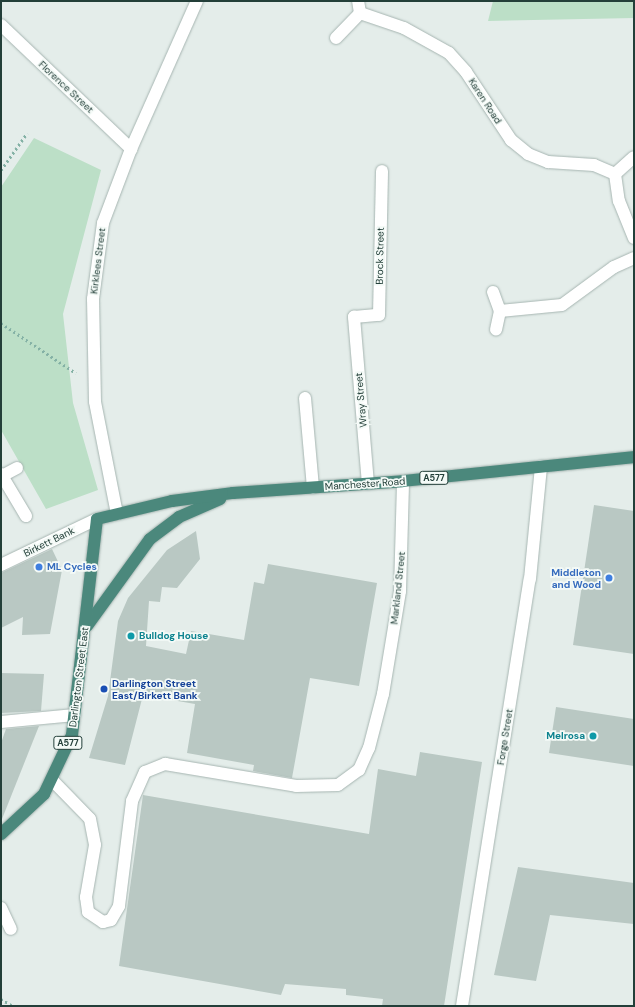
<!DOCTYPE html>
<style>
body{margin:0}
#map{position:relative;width:635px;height:1007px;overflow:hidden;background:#e4edea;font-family:"DM Sans",sans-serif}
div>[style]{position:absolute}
.green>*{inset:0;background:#bcdfc7}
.building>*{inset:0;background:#b9c8c3}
.path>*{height:2.5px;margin-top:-1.25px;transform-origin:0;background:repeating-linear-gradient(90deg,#84b1a5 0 2px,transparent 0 5px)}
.roads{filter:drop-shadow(0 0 1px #a6b5b1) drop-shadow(0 0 1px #a6b5b1)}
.service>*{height:12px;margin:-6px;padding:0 6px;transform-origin:6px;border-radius:6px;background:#fff}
.minor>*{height:12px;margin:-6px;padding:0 6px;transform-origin:6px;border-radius:6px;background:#fff}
.tertiary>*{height:12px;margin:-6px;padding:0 6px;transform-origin:6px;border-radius:6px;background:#fff}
.trunk>*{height:12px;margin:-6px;padding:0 6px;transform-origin:6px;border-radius:6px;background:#4b887c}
.dots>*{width:11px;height:11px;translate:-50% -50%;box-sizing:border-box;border:2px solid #f4faf7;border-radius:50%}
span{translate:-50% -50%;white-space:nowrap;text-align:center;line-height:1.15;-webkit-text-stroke:3.5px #f4faf7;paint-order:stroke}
.shield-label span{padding:1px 3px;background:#f4faf7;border:1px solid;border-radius:3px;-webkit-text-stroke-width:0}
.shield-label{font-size:9px;color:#233f39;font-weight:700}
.street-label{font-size:10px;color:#233f39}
.shop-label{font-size:10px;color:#366cbe;font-weight:700}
.left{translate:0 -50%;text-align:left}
.right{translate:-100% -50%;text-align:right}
.culture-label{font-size:10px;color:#0d838f;font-weight:700}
.transit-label{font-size:10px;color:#164399;font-weight:700}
.frame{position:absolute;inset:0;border:2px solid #233f39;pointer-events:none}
</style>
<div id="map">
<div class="green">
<div style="clip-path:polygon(493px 1px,634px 1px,634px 18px,488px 21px)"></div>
<div style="clip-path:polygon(34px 138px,101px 170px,63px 314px,73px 403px,98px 490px,46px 509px,1px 430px,1px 187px)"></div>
</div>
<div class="building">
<div style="clip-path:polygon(594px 505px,634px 511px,634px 654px,573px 645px)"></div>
<div style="clip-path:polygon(196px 531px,200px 559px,177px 588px,162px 587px,160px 602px,149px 601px,146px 646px,186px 654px,191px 631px,244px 640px,254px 582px,264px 584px,268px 564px,377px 583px,359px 686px,310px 678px,292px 778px,253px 771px,254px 765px,187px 753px,195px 704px,143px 695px,125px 765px,89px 758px,108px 696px,118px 621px,128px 598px,167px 550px)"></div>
<div style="clip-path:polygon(52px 549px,62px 570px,50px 634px,22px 635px,23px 617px,1px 628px,1px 573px)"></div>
<div style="clip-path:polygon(1px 673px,44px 674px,41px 711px,1px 713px)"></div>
<div style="clip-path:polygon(556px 707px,634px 719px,634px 766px,549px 753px)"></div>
<div style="clip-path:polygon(39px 726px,2px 819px,1px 819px,1px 743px,6px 729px)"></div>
<div style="clip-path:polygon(420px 752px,482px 762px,444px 1006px,382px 1006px,383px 999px,346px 995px,346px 989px,285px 984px,281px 995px,119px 966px,143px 795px,369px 834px,378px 769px,416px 776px)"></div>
<div style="clip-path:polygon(518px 867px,634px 883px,634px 924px,550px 915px,536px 981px,494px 975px)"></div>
</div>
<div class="path">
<div style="left:1px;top:170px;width:45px;rotate:-54.9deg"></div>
<div style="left:1px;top:323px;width:90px;rotate:33.7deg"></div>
<div style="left:1px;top:999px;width:14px;rotate:30deg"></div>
</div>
<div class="roads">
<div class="service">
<div style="left:305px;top:398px;width:90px;rotate:84.9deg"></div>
<div style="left:1px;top:722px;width:74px;rotate:-5.4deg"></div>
<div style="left:52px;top:780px;width:54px;rotate:45.7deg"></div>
<div style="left:90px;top:819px;width:26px;rotate:79deg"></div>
<div style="left:95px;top:845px;width:53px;rotate:99.8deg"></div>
<div style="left:86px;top:897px;width:15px;rotate:82deg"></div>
<div style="left:88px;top:912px;width:18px;rotate:34deg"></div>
<div style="left:103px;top:922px;width:8px;rotate:-14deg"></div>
<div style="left:111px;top:920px;width:16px;rotate:-60deg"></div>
<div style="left:119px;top:906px;width:106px;rotate:-82.9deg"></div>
<div style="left:132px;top:801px;width:32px;rotate:-66deg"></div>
<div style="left:145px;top:772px;width:22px;rotate:-22deg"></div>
<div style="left:165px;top:764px;width:133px;rotate:9.5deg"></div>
<div style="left:296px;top:786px;width:42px;rotate:-1.4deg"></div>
<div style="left:338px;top:785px;width:26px;rotate:-36deg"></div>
<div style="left:359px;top:770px;width:24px;rotate:-66deg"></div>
<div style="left:369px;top:748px;width:56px;rotate:-75.5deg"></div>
<div style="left:1px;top:908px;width:23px;rotate:65deg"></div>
</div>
<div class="minor">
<div style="left:360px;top:13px;width:46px;rotate:18.8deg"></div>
<div style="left:404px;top:28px;width:51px;rotate:29.1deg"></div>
<div style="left:449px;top:53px;width:25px;rotate:48deg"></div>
<div style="left:466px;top:72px;width:82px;rotate:56.5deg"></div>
<div style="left:511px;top:140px;width:22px;rotate:39deg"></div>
<div style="left:528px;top:154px;width:22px;rotate:22deg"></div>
<div style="left:548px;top:162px;width:46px;rotate:3.7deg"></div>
<div style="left:594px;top:165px;width:23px;rotate:23deg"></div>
<div style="left:615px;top:174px;width:27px;rotate:82deg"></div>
<div style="left:619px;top:201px;width:40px;rotate:68deg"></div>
<div style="left:1px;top:25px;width:180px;rotate:43.6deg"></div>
<div style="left:336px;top:38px;width:35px;rotate:-46deg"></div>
<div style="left:360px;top:13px;width:12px;rotate:-99deg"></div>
<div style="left:615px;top:174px;width:25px;rotate:-42deg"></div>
<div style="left:493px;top:292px;width:20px;rotate:70deg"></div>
<div style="left:500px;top:311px;width:19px;rotate:102deg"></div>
<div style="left:500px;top:311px;width:62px;rotate:-5.5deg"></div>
<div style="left:562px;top:305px;width:64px;rotate:-36.2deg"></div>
<div style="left:614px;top:267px;width:22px;rotate:-24deg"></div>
<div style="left:1px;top:474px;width:49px;rotate:59.2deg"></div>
<div style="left:2px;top:476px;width:17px;rotate:-28deg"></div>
<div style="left:368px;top:484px;width:168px;rotate:-94.8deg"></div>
<div style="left:354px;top:317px;width:25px;rotate:-5deg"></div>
<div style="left:379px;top:315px;width:144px;rotate:-88.8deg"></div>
<div style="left:117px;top:514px;width:114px;rotate:-101.1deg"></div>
<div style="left:95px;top:402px;width:103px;rotate:-91.1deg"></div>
<div style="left:93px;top:299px;width:77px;rotate:-82.5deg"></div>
<div style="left:103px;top:223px;width:79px;rotate:-69.3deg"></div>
<div style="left:131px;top:149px;width:162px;rotate:-66deg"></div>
<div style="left:383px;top:694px;width:104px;rotate:-80.6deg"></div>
<div style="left:400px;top:591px;width:110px;rotate:-88.4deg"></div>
<div style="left:462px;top:1006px;width:432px;rotate:-81deg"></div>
<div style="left:530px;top:579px;width:113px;rotate:-84.4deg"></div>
</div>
<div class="tertiary">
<div style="left:1px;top:565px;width:106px;rotate:-25.6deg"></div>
</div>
<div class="trunk">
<div style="left:87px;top:626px;width:107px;rotate:-54.1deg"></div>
<div style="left:150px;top:539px;width:36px;rotate:-37deg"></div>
<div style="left:179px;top:517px;width:45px;rotate:-23.7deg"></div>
<div style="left:1px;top:834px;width:59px;rotate:-42.9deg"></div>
<div style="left:44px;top:794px;width:65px;rotate:-64.6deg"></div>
<div style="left:72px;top:735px;width:217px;rotate:-83.4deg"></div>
<div style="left:97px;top:519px;width:77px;rotate:-13.5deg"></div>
<div style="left:172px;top:501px;width:62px;rotate:-7.5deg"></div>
<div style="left:233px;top:493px;width:170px;rotate:-4deg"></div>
<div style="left:403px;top:481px;width:232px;rotate:-5.9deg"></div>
</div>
</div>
<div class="dots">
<div style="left:39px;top:567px;background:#3f7fe0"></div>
<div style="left:609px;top:578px;background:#3f7fe0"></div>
<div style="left:131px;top:636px;background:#0f9aa8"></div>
<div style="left:104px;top:689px;background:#1a4fb4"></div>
<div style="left:593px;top:736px;background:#0f9aa8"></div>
</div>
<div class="shield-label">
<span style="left:434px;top:478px">A577</span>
<span style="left:68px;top:743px">A577</span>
</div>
<div class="street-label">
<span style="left:66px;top:87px;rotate:43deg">Florence Street</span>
<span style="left:485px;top:101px;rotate:57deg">Karen Road</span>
<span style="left:380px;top:256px;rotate:-89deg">Brock Street</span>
<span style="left:98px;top:261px;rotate:-83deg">Kirklees Street</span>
<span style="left:361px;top:400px;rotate:-95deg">Wray Street</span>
<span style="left:365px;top:484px;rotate:-4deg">Manchester Road</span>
<span style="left:49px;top:542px;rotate:-26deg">Birkett Bank</span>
<span style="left:398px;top:588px;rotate:-84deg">Markland Street</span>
<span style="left:79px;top:677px;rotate:-83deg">Darlington Street East</span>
<span style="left:505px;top:737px;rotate:-81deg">Forge Street</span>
</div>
<div class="shop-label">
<span class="left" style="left:47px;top:567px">ML Cycles</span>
<span class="right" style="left:601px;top:578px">Middleton<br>and Wood</span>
</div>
<div class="culture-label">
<span class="left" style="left:139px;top:636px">Bulldog House</span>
<span class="right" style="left:585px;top:736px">Melrosa</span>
</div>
<div class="transit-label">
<span class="left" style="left:112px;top:689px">Darlington Street<br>East/Birkett Bank</span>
</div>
<div class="frame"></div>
</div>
